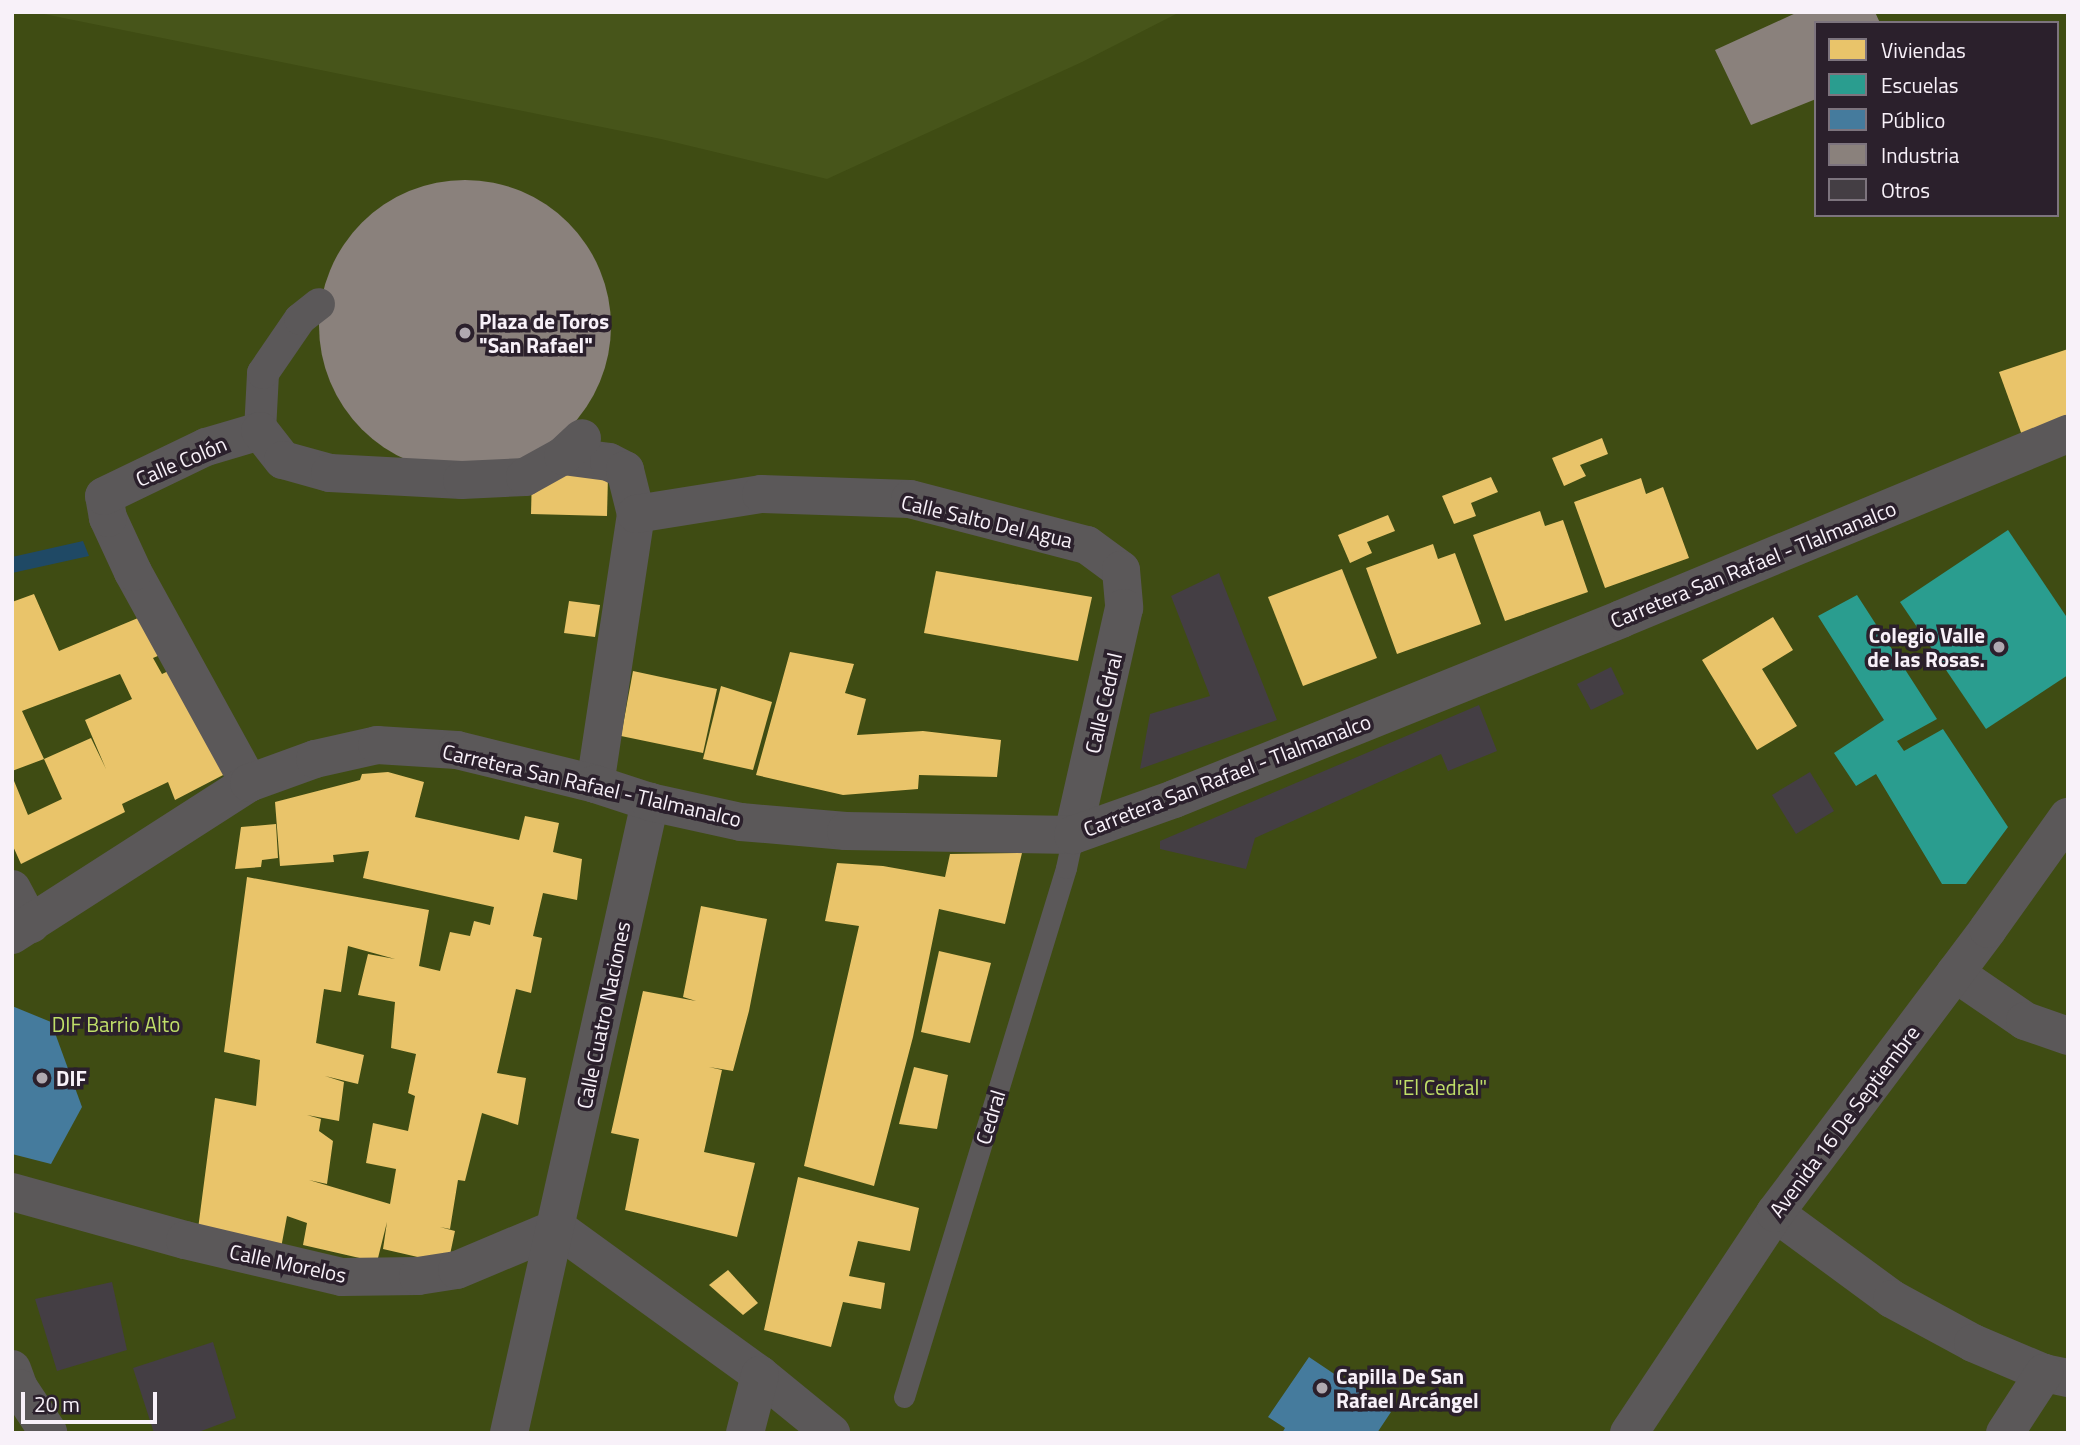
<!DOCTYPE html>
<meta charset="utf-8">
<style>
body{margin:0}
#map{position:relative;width:2080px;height:1445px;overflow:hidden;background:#292329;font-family:"Titillium Web",sans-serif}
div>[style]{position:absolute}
.green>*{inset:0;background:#3f4c13}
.forest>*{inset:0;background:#47551a}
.water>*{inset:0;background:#1f4965}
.homes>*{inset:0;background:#e9c46a}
.schools>*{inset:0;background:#2a9d8f}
.public>*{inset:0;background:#457b9d}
.industry>*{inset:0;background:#8a817c}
.round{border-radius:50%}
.building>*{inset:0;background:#443e44}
.service>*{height:21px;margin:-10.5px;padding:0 10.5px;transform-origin:10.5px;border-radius:10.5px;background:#5b5859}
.pedestrian>*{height:32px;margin:-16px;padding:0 16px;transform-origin:16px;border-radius:16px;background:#5b5859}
.minor>*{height:38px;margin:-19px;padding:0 19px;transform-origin:19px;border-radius:19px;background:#5b5859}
.tertiary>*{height:38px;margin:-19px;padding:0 19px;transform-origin:19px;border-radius:19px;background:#5b5859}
.dots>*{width:19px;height:19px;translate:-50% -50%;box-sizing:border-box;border:4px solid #2b202c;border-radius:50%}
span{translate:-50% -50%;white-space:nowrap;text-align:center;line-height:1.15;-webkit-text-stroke:7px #2b202c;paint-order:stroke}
.poi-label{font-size:21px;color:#f8f1f9;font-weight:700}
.left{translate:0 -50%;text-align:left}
.right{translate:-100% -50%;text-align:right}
.street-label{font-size:21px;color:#f8f1f9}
.park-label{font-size:21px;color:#c0df69}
.frame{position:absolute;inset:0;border:14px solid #f8f1f9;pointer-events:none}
.legend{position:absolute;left:1814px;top:21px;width:245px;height:196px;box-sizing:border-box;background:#2b202c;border:2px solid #7d747e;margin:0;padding:9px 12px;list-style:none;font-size:21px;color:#f8f1f9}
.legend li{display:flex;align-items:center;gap:14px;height:35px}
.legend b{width:35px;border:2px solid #7d747e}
.scale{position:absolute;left:21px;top:1392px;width:136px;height:32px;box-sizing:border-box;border:4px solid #f8f1f9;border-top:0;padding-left:9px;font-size:21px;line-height:24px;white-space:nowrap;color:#f8f1f9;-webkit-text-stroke:5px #2b202c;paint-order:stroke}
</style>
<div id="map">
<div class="green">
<div style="clip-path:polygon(evenodd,12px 12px,2068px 12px,2068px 1433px,12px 1433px,12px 12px,1816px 23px,2057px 23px,2057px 215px,1816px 215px,1816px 23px)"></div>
</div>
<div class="forest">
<div style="clip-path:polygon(34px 12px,1180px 12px,1082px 62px,827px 179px,661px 139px)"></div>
</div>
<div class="water">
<div style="clip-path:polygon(83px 541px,89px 556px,12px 573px,12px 557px)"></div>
</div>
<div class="homes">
<div style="clip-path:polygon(2068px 349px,2068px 421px,2023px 438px,1999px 372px)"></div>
<div style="clip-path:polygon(1602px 438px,1608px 454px,1580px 465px,1586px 476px,1564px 486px,1552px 458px)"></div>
<div style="clip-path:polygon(532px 474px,608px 475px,607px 516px,531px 514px)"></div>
<div style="clip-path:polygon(1491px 477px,1498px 492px,1471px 503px,1476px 516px,1454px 524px,1442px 496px)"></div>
<div style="clip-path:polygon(1641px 478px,1646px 494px,1663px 487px,1689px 558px,1605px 588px,1574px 502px)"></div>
<div style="clip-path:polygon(1540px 511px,1545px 526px,1563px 520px,1588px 592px,1505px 621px,1473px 535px)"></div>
<div style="clip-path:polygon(1388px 515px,1395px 531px,1367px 542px,1372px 553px,1350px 563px,1338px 535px)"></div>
<div style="clip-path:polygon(1433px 544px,1438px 559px,1455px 553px,1481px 624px,1397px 654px,1366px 568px)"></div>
<div style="clip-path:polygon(1342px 569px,1377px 658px,1303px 686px,1268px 597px)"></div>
<div style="clip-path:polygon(936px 571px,1092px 597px,1078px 661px,924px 633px)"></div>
<div style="clip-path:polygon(34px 594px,59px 651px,150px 613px,167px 652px,153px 658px,162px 674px,175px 668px,227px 773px,175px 800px,168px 782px,122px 804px,125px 812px,21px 864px,12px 844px,12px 776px,28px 815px,62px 799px,44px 759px,91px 738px,106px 769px,85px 720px,132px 699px,120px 674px,22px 711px,44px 759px,12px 771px,12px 602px)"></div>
<div style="clip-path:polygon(569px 601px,600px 605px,595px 637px,564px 633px)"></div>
<div style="clip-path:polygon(1773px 617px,1793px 650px,1762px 669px,1797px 726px,1757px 750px,1702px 660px)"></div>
<div style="clip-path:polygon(790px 652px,854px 664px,845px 693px,866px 699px,857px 735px,923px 731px,1001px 740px,997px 777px,919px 775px,918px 789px,843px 795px,756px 775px)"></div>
<div style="clip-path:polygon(633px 671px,717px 689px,703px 753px,621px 736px)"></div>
<div style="clip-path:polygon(721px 686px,772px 702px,753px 770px,703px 759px)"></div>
<div style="clip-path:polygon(evenodd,388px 772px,424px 782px,415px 817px,519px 840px,525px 816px,559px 823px,553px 852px,582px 859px,577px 900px,543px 893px,533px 936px,542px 938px,531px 993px,516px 989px,497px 1073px,526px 1078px,518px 1125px,482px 1113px,465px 1181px,458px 1180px,450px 1229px,440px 1227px,455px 1231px,448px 1264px,383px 1249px,387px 1222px,377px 1262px,303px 1245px,307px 1223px,287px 1216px,281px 1248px,198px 1229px,215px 1098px,256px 1106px,260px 1060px,224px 1052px,247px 877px,429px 910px,419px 966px,440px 971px,450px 932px,470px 936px,474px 921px,490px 925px,494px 907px,363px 878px,369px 851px,333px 855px,334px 862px,280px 866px,275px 802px,360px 780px,362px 774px,388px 772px,348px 946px,395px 959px,368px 954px,358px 995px,395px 1002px,391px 1048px,416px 1054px,408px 1093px,415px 1096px,408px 1131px,373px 1123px,366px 1163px,396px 1169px,390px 1204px,309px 1180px,327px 1184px,333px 1141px,319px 1131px,321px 1119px,307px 1115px,339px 1121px,344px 1082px,325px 1076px,358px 1084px,364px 1055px,316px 1043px,324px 989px,341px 992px,348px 946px)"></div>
<div style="clip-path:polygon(276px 824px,278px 858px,262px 860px,261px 867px,235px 869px,241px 827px)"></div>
<div style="clip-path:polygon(1022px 853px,1005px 924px,939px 909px,913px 1037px,874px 1186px,804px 1166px,859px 926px,825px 921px,837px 863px,883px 866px,945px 877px,950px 854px)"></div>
<div style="clip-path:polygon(701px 906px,767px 919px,749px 1011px,733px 1071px,709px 1067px,722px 1070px,704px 1152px,755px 1163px,737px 1237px,625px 1210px,639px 1139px,611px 1133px,643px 991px,696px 1001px,683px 997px)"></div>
<div style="clip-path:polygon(939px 951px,991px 963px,970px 1043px,921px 1032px)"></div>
<div style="clip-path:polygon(914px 1067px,948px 1075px,937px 1129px,899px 1124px)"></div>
<div style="clip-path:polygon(798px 1177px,919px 1208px,910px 1251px,858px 1241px,849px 1276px,885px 1283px,881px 1309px,843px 1302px,831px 1347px,764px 1330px)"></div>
<div style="clip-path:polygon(728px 1270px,758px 1303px,743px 1315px,709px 1285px)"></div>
</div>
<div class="schools">
<div style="clip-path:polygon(2008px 530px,2068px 619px,2068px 675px,1986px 729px,1900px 602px)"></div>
<div style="clip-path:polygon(1857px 595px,1937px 719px,1897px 741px,1904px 751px,1943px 729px,2008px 827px,1966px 884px,1942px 884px,1876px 774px,1856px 786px,1834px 753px,1884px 720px,1818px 616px)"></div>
</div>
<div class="public">
<div style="clip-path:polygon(12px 1006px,51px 1022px,82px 1107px,51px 1164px,12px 1154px)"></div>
<div style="clip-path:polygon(1309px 1357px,1391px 1412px,1377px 1433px,1282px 1433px,1285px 1428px,1268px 1417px)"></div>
</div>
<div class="industry">
<div style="clip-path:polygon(1798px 12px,1875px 12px,1880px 23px,1816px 23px,1816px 99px,1751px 125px,1715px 50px)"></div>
<div class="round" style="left:319px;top:180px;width:292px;height:292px"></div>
</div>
<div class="building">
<div style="clip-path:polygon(1219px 573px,1277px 720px,1140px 769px,1150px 714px,1210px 696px,1171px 596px)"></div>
<div style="clip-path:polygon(1611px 667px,1624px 694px,1591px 710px,1577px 684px)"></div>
<div style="clip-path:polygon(1479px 705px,1497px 751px,1448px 771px,1441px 754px,1255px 838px,1246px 869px,1160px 849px,1160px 841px)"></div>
<div style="clip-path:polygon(1810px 772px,1834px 811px,1796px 834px,1772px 795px)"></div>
<div style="clip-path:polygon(112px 1282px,127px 1350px,57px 1371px,35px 1299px)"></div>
<div style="clip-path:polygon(213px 1342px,236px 1418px,196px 1433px,154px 1433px,133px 1368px)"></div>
</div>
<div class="service">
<div style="left:904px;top:1397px;width:553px;rotate:-72.97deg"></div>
<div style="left:1066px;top:868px;width:34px;rotate:-78deg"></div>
</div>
<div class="pedestrian">
<div style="left:260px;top:431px;width:58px;rotate:-87deg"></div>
<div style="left:263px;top:373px;width:65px;rotate:-55.6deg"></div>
<div style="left:300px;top:319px;width:24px;rotate:-38deg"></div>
</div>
<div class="minor">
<div style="left:563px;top:456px;width:46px;rotate:7.4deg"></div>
<div style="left:609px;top:462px;width:18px;rotate:27deg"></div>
<div style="left:625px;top:470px;width:45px;rotate:76deg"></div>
<div style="left:636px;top:514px;width:273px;rotate:98.6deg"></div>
<div style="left:636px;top:514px;width:127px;rotate:-9.1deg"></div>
<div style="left:761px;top:494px;width:149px;rotate:1.9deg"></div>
<div style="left:910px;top:499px;width:183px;rotate:14.6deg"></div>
<div style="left:1087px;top:545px;width:42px;rotate:36.3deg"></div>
<div style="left:1121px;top:570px;width:38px;rotate:85deg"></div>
<div style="left:1124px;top:608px;width:233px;rotate:102.7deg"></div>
<div style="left:249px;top:783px;width:241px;rotate:-118.8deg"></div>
<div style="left:133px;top:572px;width:60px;rotate:-114.8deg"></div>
<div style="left:108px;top:518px;width:22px;rotate:-100deg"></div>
<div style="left:104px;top:496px;width:113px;rotate:-25.7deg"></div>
<div style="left:206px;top:447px;width:56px;rotate:-16.5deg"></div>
<div style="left:260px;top:431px;width:37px;rotate:52deg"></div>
<div style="left:283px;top:460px;width:49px;rotate:15.5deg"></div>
<div style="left:330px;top:473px;width:132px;rotate:3deg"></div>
<div style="left:462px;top:480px;width:63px;rotate:-2.7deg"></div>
<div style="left:525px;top:477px;width:43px;rotate:-28.9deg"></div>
<div style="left:563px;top:456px;width:26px;rotate:-43deg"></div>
<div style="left:12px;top:889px;width:40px;rotate:62deg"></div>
<div style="left:1955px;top:973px;width:85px;rotate:34.4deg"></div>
<div style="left:2025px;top:1021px;width:46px;rotate:19.2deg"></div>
<div style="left:12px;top:1192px;width:180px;rotate:15.5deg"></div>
<div style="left:185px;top:1240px;width:161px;rotate:13.3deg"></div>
<div style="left:342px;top:1277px;width:76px;rotate:-0.8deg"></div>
<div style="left:418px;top:1276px;width:39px;rotate:-9deg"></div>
<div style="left:457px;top:1270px;width:108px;rotate:-22.8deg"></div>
<div style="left:1775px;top:1213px;width:145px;rotate:36.3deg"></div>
<div style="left:1892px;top:1299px;width:92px;rotate:28.5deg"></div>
<div style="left:1973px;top:1343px;width:77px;rotate:22.9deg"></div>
<div style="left:2044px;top:1373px;width:25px;rotate:12deg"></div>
<div style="left:557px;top:1228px;width:251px;rotate:35.9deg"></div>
<div style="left:760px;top:1375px;width:92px;rotate:39.2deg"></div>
<div style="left:12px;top:1369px;width:20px;rotate:70deg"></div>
<div style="left:19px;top:1388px;width:53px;rotate:56.6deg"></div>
<div style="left:509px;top:1433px;width:647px;rotate:-77.4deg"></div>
<div style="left:745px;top:1433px;width:60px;rotate:-75.5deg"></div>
<div style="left:1629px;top:1433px;width:264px;rotate:-56.4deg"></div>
<div style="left:1775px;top:1213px;width:355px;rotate:-53.1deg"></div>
<div style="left:1988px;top:929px;width:138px;rotate:-54.5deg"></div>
<div style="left:2005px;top:1433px;width:72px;rotate:-57deg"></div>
</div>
<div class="tertiary">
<div style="left:12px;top:935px;width:282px;rotate:-32.7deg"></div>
<div style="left:249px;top:783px;width:70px;rotate:-20deg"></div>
<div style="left:315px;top:759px;width:64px;rotate:-12.7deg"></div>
<div style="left:377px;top:745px;width:80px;rotate:3.6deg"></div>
<div style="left:457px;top:750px;width:142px;rotate:13.8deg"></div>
<div style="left:595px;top:784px;width:58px;rotate:18.1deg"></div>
<div style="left:650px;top:802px;width:93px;rotate:12.4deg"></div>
<div style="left:741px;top:822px;width:105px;rotate:4.9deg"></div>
<div style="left:846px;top:831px;width:227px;rotate:1deg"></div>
<div style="left:1073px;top:835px;width:107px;rotate:-19.6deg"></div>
<div style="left:1174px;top:799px;width:482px;rotate:-21.9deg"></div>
<div style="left:1621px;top:619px;width:484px;rotate:-22.5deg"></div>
</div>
<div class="dots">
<div style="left:465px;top:333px;background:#b0a9b0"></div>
<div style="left:1999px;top:647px;background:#b0a9b0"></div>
<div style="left:42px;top:1078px;background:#b0a9b0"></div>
<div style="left:1322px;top:1388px;background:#b0a9b0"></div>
</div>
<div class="poi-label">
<span class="left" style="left:479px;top:333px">Plaza de Toros<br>"San Rafael"</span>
<span class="right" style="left:1985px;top:647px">Colegio Valle<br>de las Rosas.</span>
<span class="left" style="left:56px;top:1078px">DIF</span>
<span class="left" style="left:1336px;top:1388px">Capilla De San<br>Rafael Arcángel</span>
</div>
<div class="street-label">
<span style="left:181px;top:461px;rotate:-23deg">Calle Colón</span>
<span style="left:987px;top:521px;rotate:13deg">Calle Salto Del Agua</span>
<span style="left:1753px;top:564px;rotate:-22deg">Carretera San Rafael - Tlalmanalco</span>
<span style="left:1103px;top:703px;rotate:-77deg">Calle Cedral</span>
<span style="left:1227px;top:775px;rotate:-21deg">Carretera San Rafael - Tlalmanalco</span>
<span style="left:592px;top:785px;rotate:13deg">Carretera San Rafael - Tlalmanalco</span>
<span style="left:603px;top:1015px;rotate:-78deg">Calle Cuatro Naciones</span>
<span style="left:990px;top:1117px;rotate:-73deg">Cedral</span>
<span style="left:1844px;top:1121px;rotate:-53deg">Avenida 16 De Septiembre</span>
<span style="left:288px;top:1263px;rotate:12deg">Calle Morelos</span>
</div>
<div class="park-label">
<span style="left:116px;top:1024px">DIF Barrio Alto</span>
<span style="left:1441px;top:1087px">"El Cedral"</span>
</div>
<div class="frame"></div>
<ul class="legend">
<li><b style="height:19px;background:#e9c46a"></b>Viviendas</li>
<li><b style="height:19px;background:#2a9d8f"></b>Escuelas</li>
<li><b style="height:19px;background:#457b9d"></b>Público</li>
<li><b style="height:19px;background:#8a817c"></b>Industria</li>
<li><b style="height:19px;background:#443e44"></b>Otros</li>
</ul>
<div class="scale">20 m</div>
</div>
